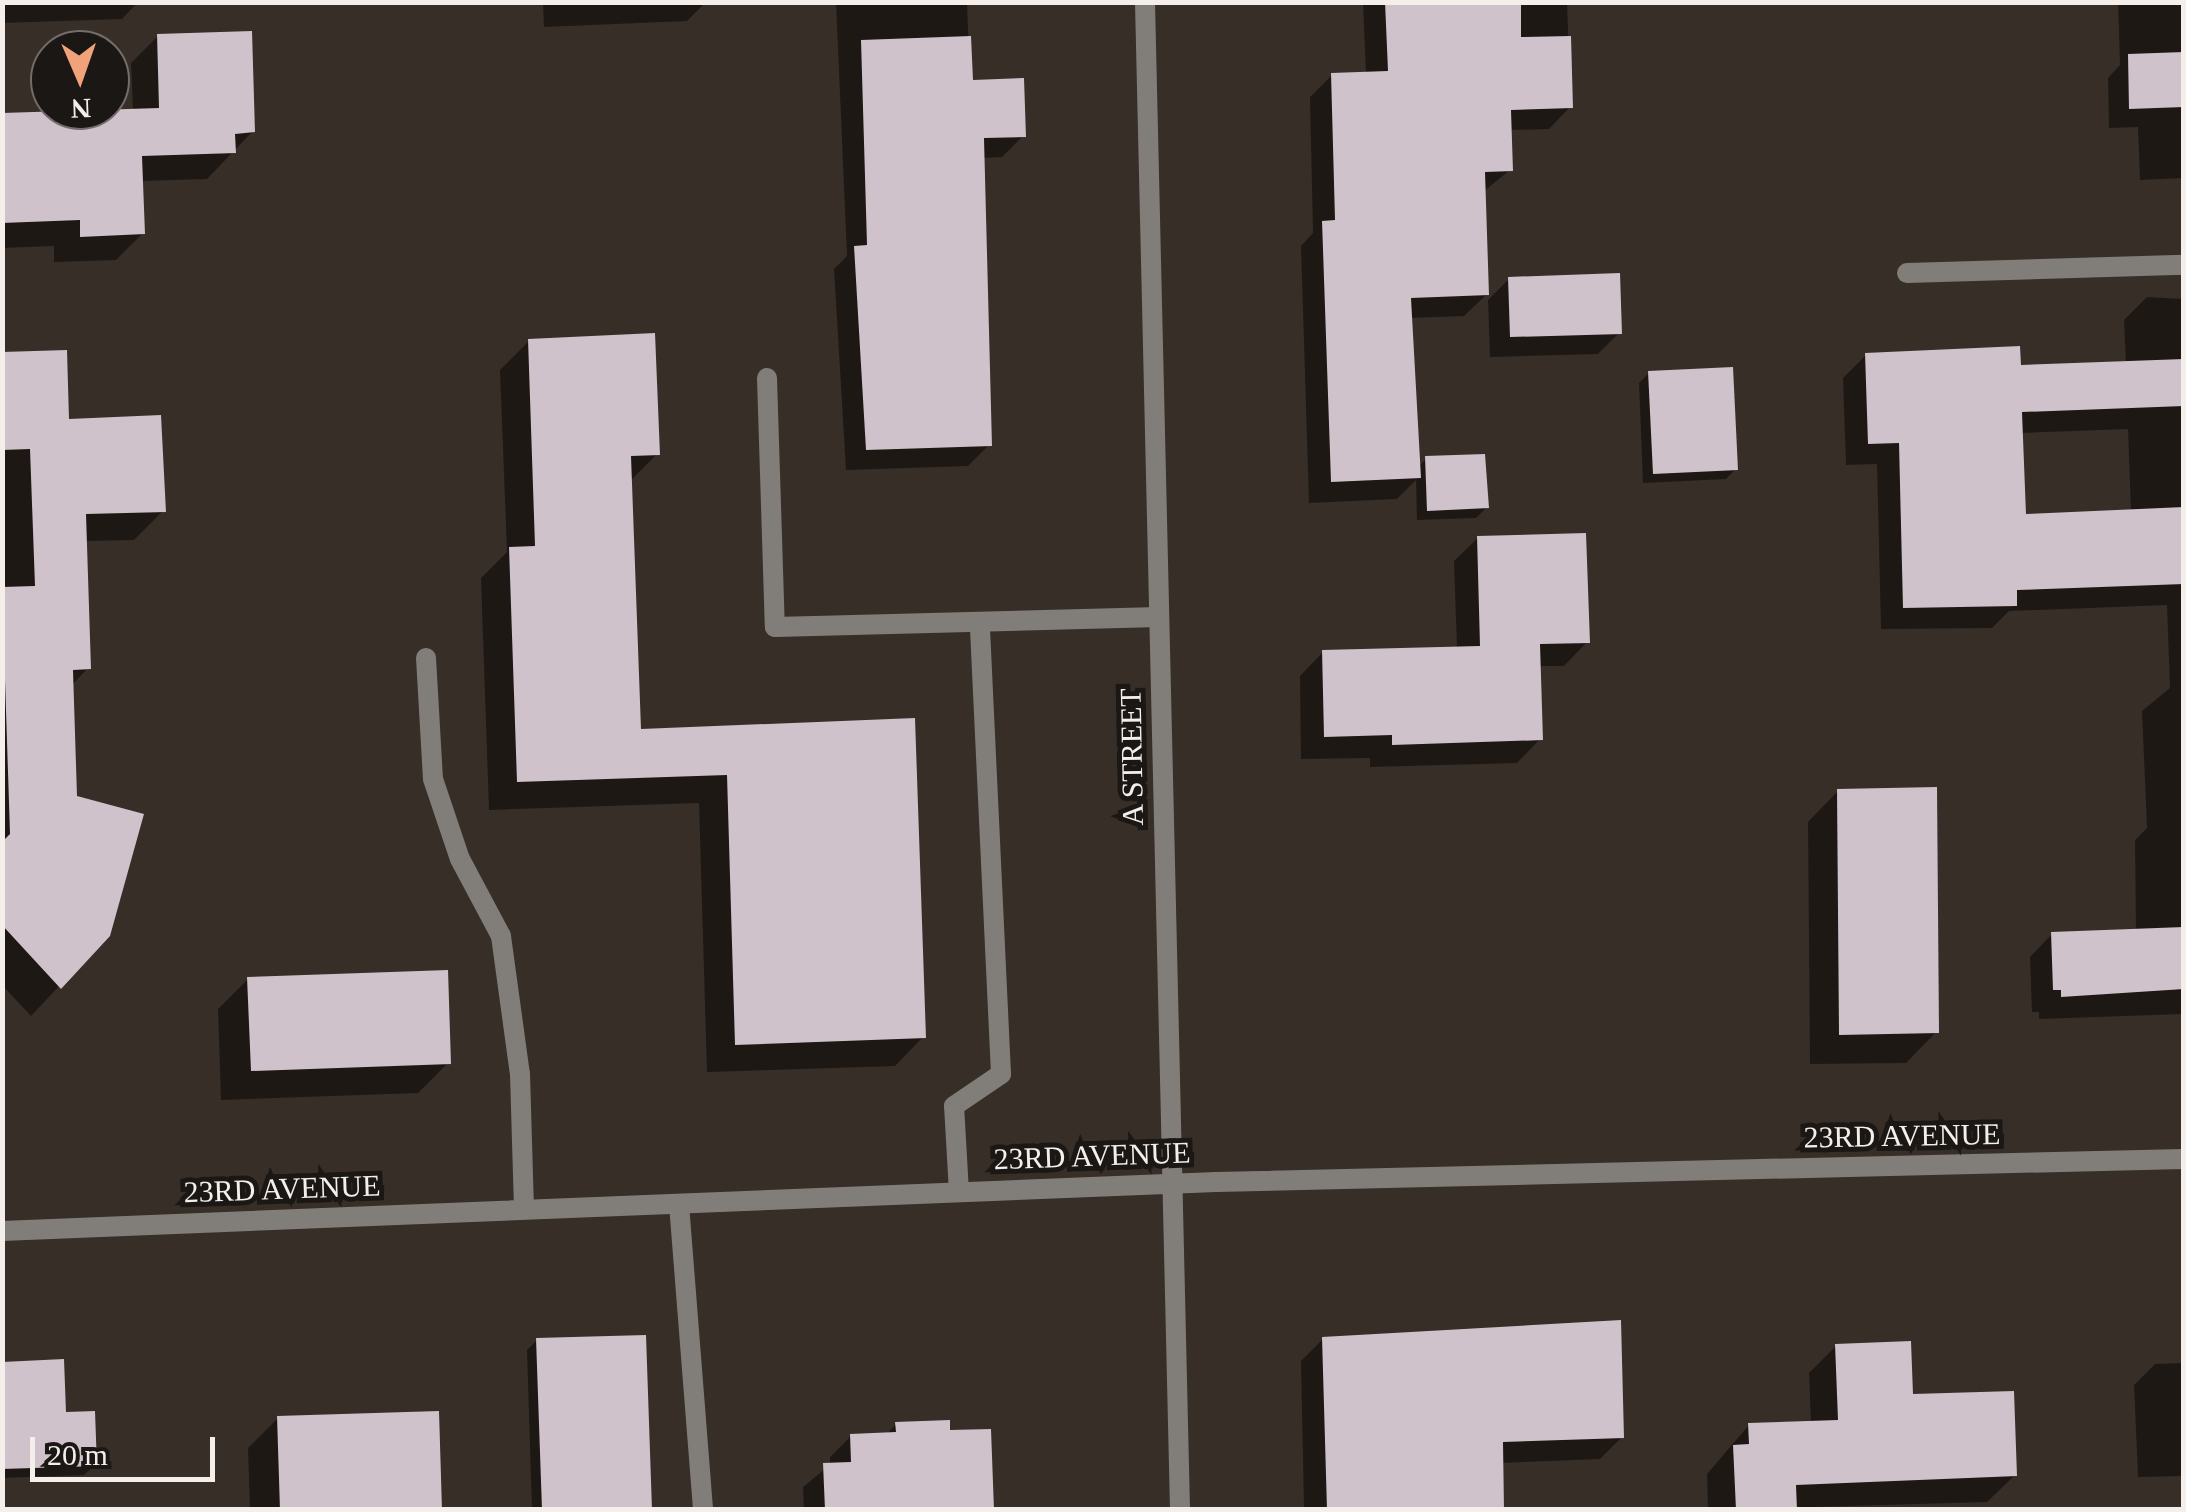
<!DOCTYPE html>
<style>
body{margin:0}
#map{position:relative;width:2186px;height:1512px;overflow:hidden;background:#372e27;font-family:Georgia,serif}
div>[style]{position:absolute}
.shadow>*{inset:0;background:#0007}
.building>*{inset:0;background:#cfc2ca}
.service>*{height:20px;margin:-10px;padding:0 10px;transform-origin:10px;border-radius:10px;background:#817e79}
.minor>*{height:20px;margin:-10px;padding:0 10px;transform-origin:10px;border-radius:10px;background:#817e79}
span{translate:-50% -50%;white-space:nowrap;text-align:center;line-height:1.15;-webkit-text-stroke:10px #1b1714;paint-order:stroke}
.street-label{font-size:30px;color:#f4efea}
.frame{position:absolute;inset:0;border:5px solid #f4efea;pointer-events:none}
.north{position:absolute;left:30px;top:30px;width:100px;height:100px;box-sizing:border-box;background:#1b1714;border:2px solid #726d6a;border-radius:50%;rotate:178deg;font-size:28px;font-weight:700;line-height:40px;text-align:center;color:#f4efea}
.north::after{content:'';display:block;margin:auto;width:35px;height:45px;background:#f0a27a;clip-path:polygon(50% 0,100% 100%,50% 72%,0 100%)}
.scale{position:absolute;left:30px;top:1437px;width:185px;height:45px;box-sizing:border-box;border:5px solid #f4efea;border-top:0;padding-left:12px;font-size:30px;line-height:35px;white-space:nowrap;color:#f4efea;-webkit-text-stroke:8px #1b1714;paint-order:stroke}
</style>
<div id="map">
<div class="shadow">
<div style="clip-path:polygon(2px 2px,138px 2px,122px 19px,2px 23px)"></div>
<div style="clip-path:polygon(543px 2px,706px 2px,687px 21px,544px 27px)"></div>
<div style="clip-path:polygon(836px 2px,967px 2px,970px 83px,1023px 136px,1002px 157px,982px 158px,989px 445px,968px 466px,846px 470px,834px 269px,847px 256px)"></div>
<div style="clip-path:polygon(1363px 2px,1567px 2px,1571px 106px,1549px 129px,1509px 130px,1510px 170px,1483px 192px,1487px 294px,1464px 316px,1409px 318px,1418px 467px,1426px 459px,1486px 508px,1476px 518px,1417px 520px,1416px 480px,1397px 499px,1309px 503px,1301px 246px,1313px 233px,1310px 97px,1332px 75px,1366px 74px)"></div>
<div style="clip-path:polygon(2118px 2px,2184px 2px,2184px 178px,2140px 180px,2138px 127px,2109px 128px,2108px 78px,2120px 65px)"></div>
<div style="clip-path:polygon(158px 36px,253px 131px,207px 179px,141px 181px,143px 233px,116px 260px,54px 262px,54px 246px,2px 248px,2px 116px,133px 111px,131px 63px)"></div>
<div style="clip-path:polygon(1509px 279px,1619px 333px,1598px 354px,1490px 357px,1488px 300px)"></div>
<div style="clip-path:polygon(evenodd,2147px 297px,2184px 299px,2184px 1032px,2183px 1014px,2039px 1019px,2039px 1012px,2032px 1012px,2030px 957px,2052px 934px,2136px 932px,2135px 840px,2147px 828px,2142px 711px,2170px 688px,2167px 605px,2009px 611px,1992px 628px,1881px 629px,1877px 464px,1846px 465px,1843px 378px,1866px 355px,2018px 367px,2126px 364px,2124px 320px,2147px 297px,2128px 429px,2131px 512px,2024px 516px,2021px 433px,2128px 429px)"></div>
<div style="clip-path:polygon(529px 341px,657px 454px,629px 482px,639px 732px,912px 721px,923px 1037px,895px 1066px,707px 1072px,699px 803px,489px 810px,481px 578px,507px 552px,500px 370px)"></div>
<div style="clip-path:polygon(2px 355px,163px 511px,134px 540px,84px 541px,88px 668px,71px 686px,75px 798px,107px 935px,31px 1016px,2px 985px)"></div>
<div style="clip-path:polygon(1649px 373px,1736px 469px,1726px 479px,1643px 483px,1639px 383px)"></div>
<div style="clip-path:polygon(1478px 538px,1587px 642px,1564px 666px,1538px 666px,1540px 739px,1517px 763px,1370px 767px,1370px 758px,1301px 759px,1300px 676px,1323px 652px,1457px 649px,1454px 561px)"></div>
<div style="clip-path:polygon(1838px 791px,1936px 1032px,1906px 1063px,1810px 1064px,1808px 822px)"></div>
<div style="clip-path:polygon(248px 979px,448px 1063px,418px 1093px,221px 1100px,218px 1009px)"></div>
<div style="clip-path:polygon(1323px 1339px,1622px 1437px,1600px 1459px,1501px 1463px,1502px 1510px,1304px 1510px,1301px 1361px)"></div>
<div style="clip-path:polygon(537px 1340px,649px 1510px,532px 1510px,527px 1350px)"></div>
<div style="clip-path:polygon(1836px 1346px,1910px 1397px,2015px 1475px,1987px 1502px,1708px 1510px,1707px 1474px,1749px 1425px,1811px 1423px,1809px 1373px)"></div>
<div style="clip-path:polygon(2184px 1363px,2184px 1476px,2138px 1477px,2134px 1385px,2155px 1364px)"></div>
<div style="clip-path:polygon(2px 1364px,63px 1414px,95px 1465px,84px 1475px,2px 1478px)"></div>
<div style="clip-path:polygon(278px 1418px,439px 1510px,250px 1510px,248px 1448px)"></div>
<div style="clip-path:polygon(896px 1424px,948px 1433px,992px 1510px,804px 1510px,803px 1487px,830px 1465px,830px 1457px,851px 1436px,886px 1435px)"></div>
</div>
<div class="building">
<div style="clip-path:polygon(1385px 2px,1521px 2px,1521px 37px,1571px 36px,1573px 108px,1511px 110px,1513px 171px,1485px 172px,1489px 295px,1411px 298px,1421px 478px,1331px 482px,1322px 221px,1335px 220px,1331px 73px,1388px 71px)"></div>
<div style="clip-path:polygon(252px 31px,255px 132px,235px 134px,236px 153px,142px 156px,145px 234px,80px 237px,80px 220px,2px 223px,2px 113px,159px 108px,157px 34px)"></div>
<div style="clip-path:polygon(971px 36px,973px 80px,1024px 78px,1026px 137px,984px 138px,992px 446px,866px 450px,854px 246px,867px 245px,861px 40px)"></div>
<div style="clip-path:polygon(2184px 52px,2184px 107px,2129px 109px,2128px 54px)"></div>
<div style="clip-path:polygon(1620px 273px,1622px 334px,1510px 337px,1508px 277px)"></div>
<div style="clip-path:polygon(655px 333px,660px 455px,631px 456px,641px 729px,915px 718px,926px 1038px,735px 1045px,727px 775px,517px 782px,509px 547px,535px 546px,528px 339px)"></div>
<div style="clip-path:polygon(2020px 346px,2021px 365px,2184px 359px,2184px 406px,2022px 412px,2026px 514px,2184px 507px,2184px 584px,2017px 590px,2017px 606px,1903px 608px,1899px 443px,1868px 444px,1865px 353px)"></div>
<div style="clip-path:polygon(67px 350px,69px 419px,161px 415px,166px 512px,86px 514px,91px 669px,73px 670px,77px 796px,144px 814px,110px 936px,61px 989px,2px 925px,2px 842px,10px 834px,2px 587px,35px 586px,30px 449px,2px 450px,2px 352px)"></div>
<div style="clip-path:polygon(1733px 367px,1738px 470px,1653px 474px,1648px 371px)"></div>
<div style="clip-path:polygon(1485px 454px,1489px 508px,1427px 511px,1425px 456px)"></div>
<div style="clip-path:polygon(1586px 533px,1590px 643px,1540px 644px,1543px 740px,1392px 745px,1392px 735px,1324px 737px,1322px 650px,1480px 646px,1477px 536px)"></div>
<div style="clip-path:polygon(1937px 787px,1939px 1033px,1839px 1035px,1837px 789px)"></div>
<div style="clip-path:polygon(2184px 927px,2184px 989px,2061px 997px,2061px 990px,2053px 990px,2051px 932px)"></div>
<div style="clip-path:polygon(448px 970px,451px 1064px,251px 1071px,247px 977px)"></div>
<div style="clip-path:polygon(1621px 1320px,1624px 1438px,1503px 1442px,1504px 1510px,1327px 1510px,1322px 1337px)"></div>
<div style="clip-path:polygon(646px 1335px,652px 1510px,542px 1510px,536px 1338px)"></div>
<div style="clip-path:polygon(1911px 1341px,1913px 1394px,2014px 1391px,2017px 1476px,1796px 1485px,1797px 1510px,1736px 1510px,1733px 1445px,1749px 1444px,1748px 1423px,1838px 1420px,1835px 1344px)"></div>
<div style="clip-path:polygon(64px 1359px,66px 1412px,95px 1411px,97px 1466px,2px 1469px,2px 1362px)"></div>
<div style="clip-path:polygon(439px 1411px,442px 1510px,280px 1510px,277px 1416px)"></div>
<div style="clip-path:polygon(950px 1420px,950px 1430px,991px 1429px,994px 1510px,825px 1510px,823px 1463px,851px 1462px,850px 1434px,896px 1432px,895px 1422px)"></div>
</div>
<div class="service">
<div style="left:1907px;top:273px;width:277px;rotate:-1.7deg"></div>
<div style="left:767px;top:378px;width:249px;rotate:88.2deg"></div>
<div style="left:775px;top:627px;width:384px;rotate:-1.5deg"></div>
<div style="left:426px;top:658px;width:121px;rotate:86.7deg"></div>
<div style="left:433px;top:779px;width:84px;rotate:71.4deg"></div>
<div style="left:460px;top:859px;width:87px;rotate:62deg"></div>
<div style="left:501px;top:936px;width:139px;rotate:82.2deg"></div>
<div style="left:520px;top:1074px;width:135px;rotate:88.3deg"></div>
<div style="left:959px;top:1192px;width:86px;rotate:-93.3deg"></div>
<div style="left:954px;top:1106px;width:57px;rotate:-34.2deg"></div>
<div style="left:1001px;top:1074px;width:452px;rotate:-92.7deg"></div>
<div style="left:679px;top:1204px;width:307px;rotate:85.5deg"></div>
</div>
<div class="minor">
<div style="left:1145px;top:2px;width:1508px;rotate:88.67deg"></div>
<div style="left:2px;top:1231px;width:1215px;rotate:-2.31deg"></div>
<div style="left:1216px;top:1182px;width:968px;rotate:-1.36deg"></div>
</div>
<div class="street-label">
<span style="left:1132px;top:757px;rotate:-91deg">A STREET</span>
<span style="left:1902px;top:1136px;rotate:-1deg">23RD AVENUE</span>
<span style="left:1092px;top:1156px;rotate:-2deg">23RD AVENUE</span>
<span style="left:282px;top:1189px;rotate:-2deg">23RD AVENUE</span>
</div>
<div class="frame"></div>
<div class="north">N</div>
<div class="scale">20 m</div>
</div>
